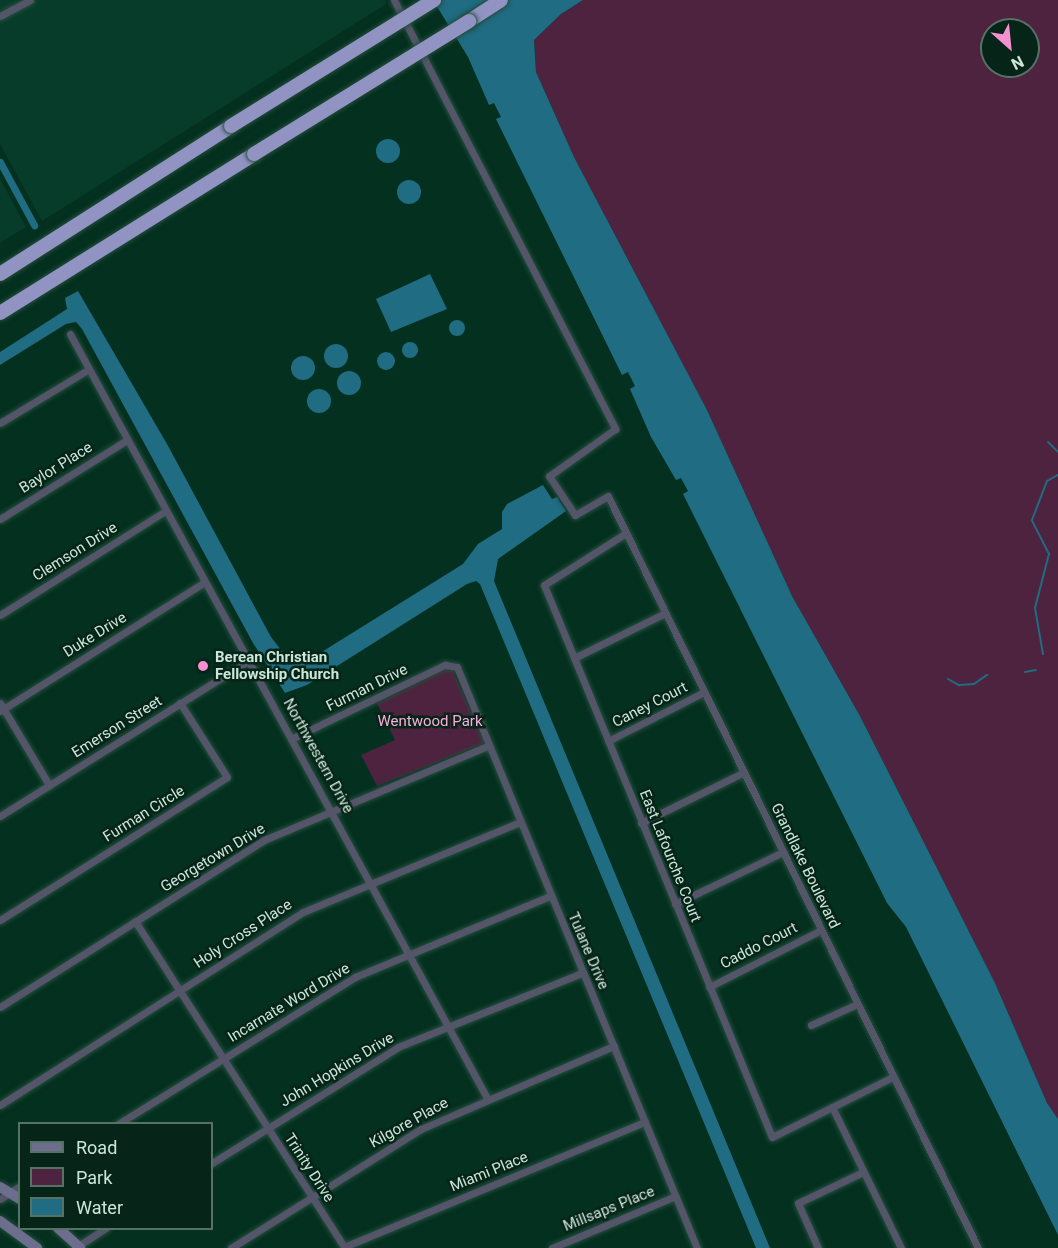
<!DOCTYPE html>
<style>
body{margin:0}
#map{position:relative;width:1058px;height:1248px;overflow:hidden;background:#04301f;font-family:Roboto,sans-serif}
div>[style]{position:absolute}
.built>*{inset:0;background:#083c2a}
.green>*{inset:0;background:#4e233f}
.water>*{inset:0;background:#1f6c83}
.round{border-radius:50%}
.stream>*{height:2px;margin:-1px;padding:0 1px;transform-origin:1px;border-radius:1px;background:#1f6c83}
.canal>*{height:7px;margin:-3.5px;padding:0 3.5px;transform-origin:3.5px;border-radius:3.5px;background:#1f6c83}
.roads{filter:drop-shadow(0 0 2px #244d3d) drop-shadow(0 0 2px #244d3d)}
.minor>*{height:7px;margin:-3.5px;padding:0 3.5px;transform-origin:3.5px;border-radius:3.5px;background:#545569}
.secondary>*{height:10px;margin:-5px;padding:0 5px;transform-origin:5px;border-radius:5px;background:#6d6e8d}
.motorway>*{height:14px;margin:-7px;padding:0 7px;transform-origin:7px;border-radius:7px;background:#9193c3}
.bridges{filter:drop-shadow(0 0 2px #244d3d) drop-shadow(0 0 2px #244d3d)}
.motorway-bridge>*{height:14px;margin:-7px;padding:0 7px;transform-origin:7px;border-radius:7px;background:#9193c3}
.dots>*{width:16px;height:16px;translate:-50% -50%;box-sizing:border-box;border:3px solid #072418;border-radius:50%}
span{translate:-50% -50%;white-space:nowrap;text-align:center;line-height:1.15;-webkit-text-stroke:5px #072418;paint-order:stroke}
.street-label{font-size:15px;color:#cbe7d8}
.poi-label{font-size:15px;color:#cbe7d8;font-weight:700}
.left{translate:0 -50%;text-align:left}
.park-label{font-size:15px;color:#faaedc}
.legend{position:absolute;left:18px;top:1122px;width:195px;height:108px;box-sizing:border-box;background:#072418;border:2px solid #557265;margin:0;padding:8px 10px;list-style:none;font-size:18px;color:#cbe7d8}
.legend li{display:flex;align-items:center;gap:12px;height:30px}
.legend b{width:30px;border:2px solid #557265}
.north{position:absolute;left:980px;top:18px;width:60px;height:60px;box-sizing:border-box;background:#072418;border:2px solid #557265;border-radius:50%;rotate:153deg;font-size:16px;font-weight:700;line-height:24px;text-align:center;color:#cbe7d8}
.north::after{content:'';display:block;margin:auto;width:21px;height:27px;background:#f690d0;clip-path:polygon(50% 0,100% 100%,50% 72%,0 100%)}
</style>
<div id="map">
<div class="built">
<div style="clip-path:polygon(0 0,385px 0,386px 4px,42px 221px,0 144px)"></div>
<div style="clip-path:polygon(0 179px,26px 227px,0 243px)"></div>
</div>
<div class="green">
<div style="clip-path:polygon(evenodd,583px 0,1058px 0,1058px 1119px,1047px 1103px,995px 983px,860px 716px,792px 596px,707px 410px,574px 157px,536px 72px,534px 40px,561px 14px,583px 0,992px 30px,1028px 30px,1028px 66px,992px 66px,992px 30px)"></div>
<div style="clip-path:polygon(451px 667px,485px 743px,377px 786px,361px 755px,395px 740px,377px 703px)"></div>
</div>
<div class="water">
<div style="clip-path:polygon(433px 0,583px 0,561px 14px,534px 40px,536px 72px,574px 157px,707px 410px,792px 596px,860px 716px,995px 983px,1047px 1103px,1058px 1119px,1058px 1235px,906px 927px,887px 903px,683px 494px,688px 491px,681px 478px,676px 480px,651px 437px,630px 389px,635px 386px,628px 372px,622px 375px,496px 119px,501px 117px,494px 103px,489px 105px,468px 57px)"></div>
<div class="round" style="left:376px;top:139px;width:24px;height:24px"></div>
<div class="round" style="left:397px;top:180px;width:24px;height:24px"></div>
<div style="clip-path:polygon(430px 274px,447px 309px,391px 332px,376px 299px)"></div>
<div style="clip-path:polygon(78px 291px,167px 444px,271px 637px,291px 663px,304px 663px,463px 564px,478px 544px,502px 529px,502px 512px,507px 504px,543px 485px,552px 499px,557px 497px,566px 511px,498px 559px,494px 581px,770px 1248px,756px 1248px,480px 584px,476px 581px,467px 584px,307px 685px,285px 693px,253px 643px,82px 329px,76px 322px,66px 324px,0 365px,0 352px,67px 309px,65px 298px)"></div>
<div class="round" style="left:449px;top:320px;width:16px;height:16px"></div>
<div class="round" style="left:402px;top:342px;width:16px;height:16px"></div>
<div class="round" style="left:324px;top:344px;width:24px;height:24px"></div>
<div class="round" style="left:377px;top:352px;width:18px;height:18px"></div>
<div class="round" style="left:291px;top:356px;width:24px;height:24px"></div>
<div class="round" style="left:337px;top:371px;width:24px;height:24px"></div>
<div class="round" style="left:307px;top:389px;width:24px;height:24px"></div>
</div>
<div class="stream">
<div style="left:1048px;top:442px;width:14px;rotate:45deg"></div>
<div style="left:1043px;top:654px;width:47px;rotate:-99.9deg"></div>
<div style="left:1035px;top:608px;width:56px;rotate:-75.5deg"></div>
<div style="left:1049px;top:554px;width:38px;rotate:-117deg"></div>
<div style="left:1032px;top:520px;width:42px;rotate:-69deg"></div>
<div style="left:1047px;top:481px;width:13px;rotate:-29deg"></div>
<div style="left:1025px;top:672px;width:11px;rotate:-10deg"></div>
<div style="left:948px;top:679px;width:13px;rotate:29deg"></div>
<div style="left:959px;top:685px;width:15px;rotate:-4deg"></div>
<div style="left:974px;top:684px;width:16px;rotate:-35deg"></div>
</div>
<div class="canal">
<div style="left:0;top:162px;width:72px;rotate:61.6deg"></div>
</div>
<div class="roads">
<div class="minor">
<div style="left:394px;top:0;width:483px;rotate:62.7deg"></div>
<div style="left:615px;top:429px;width:81px;rotate:144.5deg"></div>
<div style="left:549px;top:476px;width:47px;rotate:56.3deg"></div>
<div style="left:575px;top:515px;width:38px;rotate:-30deg"></div>
<div style="left:608px;top:496px;width:838px;rotate:63.8deg"></div>
<div style="left:0;top:16px;width:34px;rotate:-28deg"></div>
<div style="left:70px;top:334px;width:870px;rotate:61.37deg"></div>
<div style="left:0;top:423px;width:104px;rotate:-31.2deg"></div>
<div style="left:0;top:519px;width:150px;rotate:-31.9deg"></div>
<div style="left:626px;top:533px;width:97px;rotate:147.6deg"></div>
<div style="left:544px;top:585px;width:597px;rotate:67.56deg"></div>
<div style="left:772px;top:1137px;width:135px;rotate:-26.4deg"></div>
<div style="left:0;top:615px;width:195px;rotate:-32.2deg"></div>
<div style="left:574px;top:658px;width:102px;rotate:-26.3deg"></div>
<div style="left:0;top:703px;width:96px;rotate:59.1deg"></div>
<div style="left:0;top:711px;width:242px;rotate:-32.2deg"></div>
<div style="left:293px;top:738px;width:169px;rotate:-25.7deg"></div>
<div style="left:445px;top:665px;width:12px;rotate:9deg"></div>
<div style="left:457px;top:667px;width:629px;rotate:67.56deg"></div>
<div style="left:608px;top:741px;width:108px;rotate:-27deg"></div>
<div style="left:0;top:816px;width:292px;rotate:-32deg"></div>
<div style="left:641px;top:823px;width:115px;rotate:-26.3deg"></div>
<div style="left:675px;top:904px;width:120px;rotate:-25.7deg"></div>
<div style="left:0;top:920px;width:268px;rotate:-32.2deg"></div>
<div style="left:227px;top:777px;width:88px;rotate:-122.4deg"></div>
<div style="left:135px;top:921px;width:389px;rotate:57.3deg"></div>
<div style="left:709px;top:987px;width:126px;rotate:-27deg"></div>
<div style="left:0;top:1007px;width:312px;rotate:-32.3deg"></div>
<div style="left:264px;top:840px;width:243px;rotate:-22.8deg"></div>
<div style="left:811px;top:1025px;width:51px;rotate:-24.5deg"></div>
<div style="left:0;top:1105px;width:359px;rotate:-32.5deg"></div>
<div style="left:303px;top:912px;width:235px;rotate:-22.5deg"></div>
<div style="left:832px;top:1107px;width:157px;rotate:63.9deg"></div>
<div style="left:118px;top:1124px;width:279px;rotate:-31.8deg"></div>
<div style="left:355px;top:977px;width:211px;rotate:-22.6deg"></div>
<div style="left:212px;top:1163px;width:219px;rotate:-31.9deg"></div>
<div style="left:398px;top:1047px;width:198px;rotate:-21.9deg"></div>
<div style="left:0;top:1199px;width:24px;rotate:-33deg"></div>
<div style="left:344px;top:1247px;width:326px;rotate:-22.6deg"></div>
<div style="left:75px;top:1248px;width:37px;rotate:-33deg"></div>
<div style="left:231px;top:1248px;width:224px;rotate:-32.1deg"></div>
<div style="left:421px;top:1129px;width:210px;rotate:-23.3deg"></div>
<div style="left:552px;top:1248px;width:134px;rotate:-22.8deg"></div>
<div style="left:818px;top:1248px;width:49px;rotate:-114deg"></div>
<div style="left:798px;top:1203px;width:72px;rotate:-25.5deg"></div>
</div>
<div class="secondary">
<div style="left:0;top:1187px;width:23px;rotate:31deg"></div>
<div style="left:0;top:1221px;width:46px;rotate:36.1deg"></div>
<div style="left:58px;top:1228px;width:30px;rotate:42deg"></div>
</div>
<div class="motorway">
<div style="left:469px;top:21px;width:38px;rotate:-33deg"></div>
<div style="left:0;top:274px;width:274px;rotate:-32.6deg"></div>
<div style="left:0;top:313px;width:300px;rotate:-32deg"></div>
</div>
</div>
<div class="bridges">
<div class="motorway-bridge">
<div style="left:231px;top:126px;width:239px;rotate:-31.8deg"></div>
<div style="left:254px;top:154px;width:253px;rotate:-31.7deg"></div>
</div>
</div>
<div class="dots">
<div style="left:203px;top:666px;background:#f690d0"></div>
</div>
<div class="street-label">
<span style="left:56px;top:468px;rotate:-32deg">Baylor Place</span>
<span style="left:75px;top:552px;rotate:-32deg">Clemson Drive</span>
<span style="left:95px;top:635px;rotate:-32deg">Duke Drive</span>
<span style="left:367px;top:688px;rotate:-26deg">Furman Drive</span>
<span style="left:650px;top:705px;rotate:-27deg">Caney Court</span>
<span style="left:117px;top:727px;rotate:-32deg">Emerson Street</span>
<span style="left:318px;top:756px;rotate:61deg">Northwestern Drive</span>
<span style="left:144px;top:814px;rotate:-32deg">Furman Circle</span>
<span style="left:670px;top:856px;rotate:68deg">East Lafourche Court</span>
<span style="left:213px;top:858px;rotate:-31deg">Georgetown Drive</span>
<span style="left:805px;top:866px;rotate:64deg">Grandlake Boulevard</span>
<span style="left:243px;top:934px;rotate:-33deg">Holy Cross Place</span>
<span style="left:759px;top:946px;rotate:-27deg">Caddo Court</span>
<span style="left:588px;top:951px;rotate:67deg">Tulane Drive</span>
<span style="left:289px;top:1003px;rotate:-31deg">Incarnate Word Drive</span>
<span style="left:337px;top:1070px;rotate:-31deg">John Hopkins Drive</span>
<span style="left:409px;top:1123px;rotate:-29deg">Kilgore Place</span>
<span style="left:309px;top:1168px;rotate:57deg">Trinity Drive</span>
<span style="left:489px;top:1172px;rotate:-22deg">Miami Place</span>
<span style="left:609px;top:1209px;rotate:-22deg">Millsaps Place</span>
</div>
<div class="poi-label">
<span class="left" style="left:215px;top:666px">Berean Christian<br>Fellowship Church</span>
</div>
<div class="park-label">
<span style="left:430px;top:722px">Wentwood Park</span>
</div>
<ul class="legend">
<li><b style="height:8px;background:#6d6e8d"></b>Road</li>
<li><b style="height:16px;background:#4e233f"></b>Park</li>
<li><b style="height:16px;background:#1f6c83"></b>Water</li>
</ul>
<div class="north">N</div>
</div>
